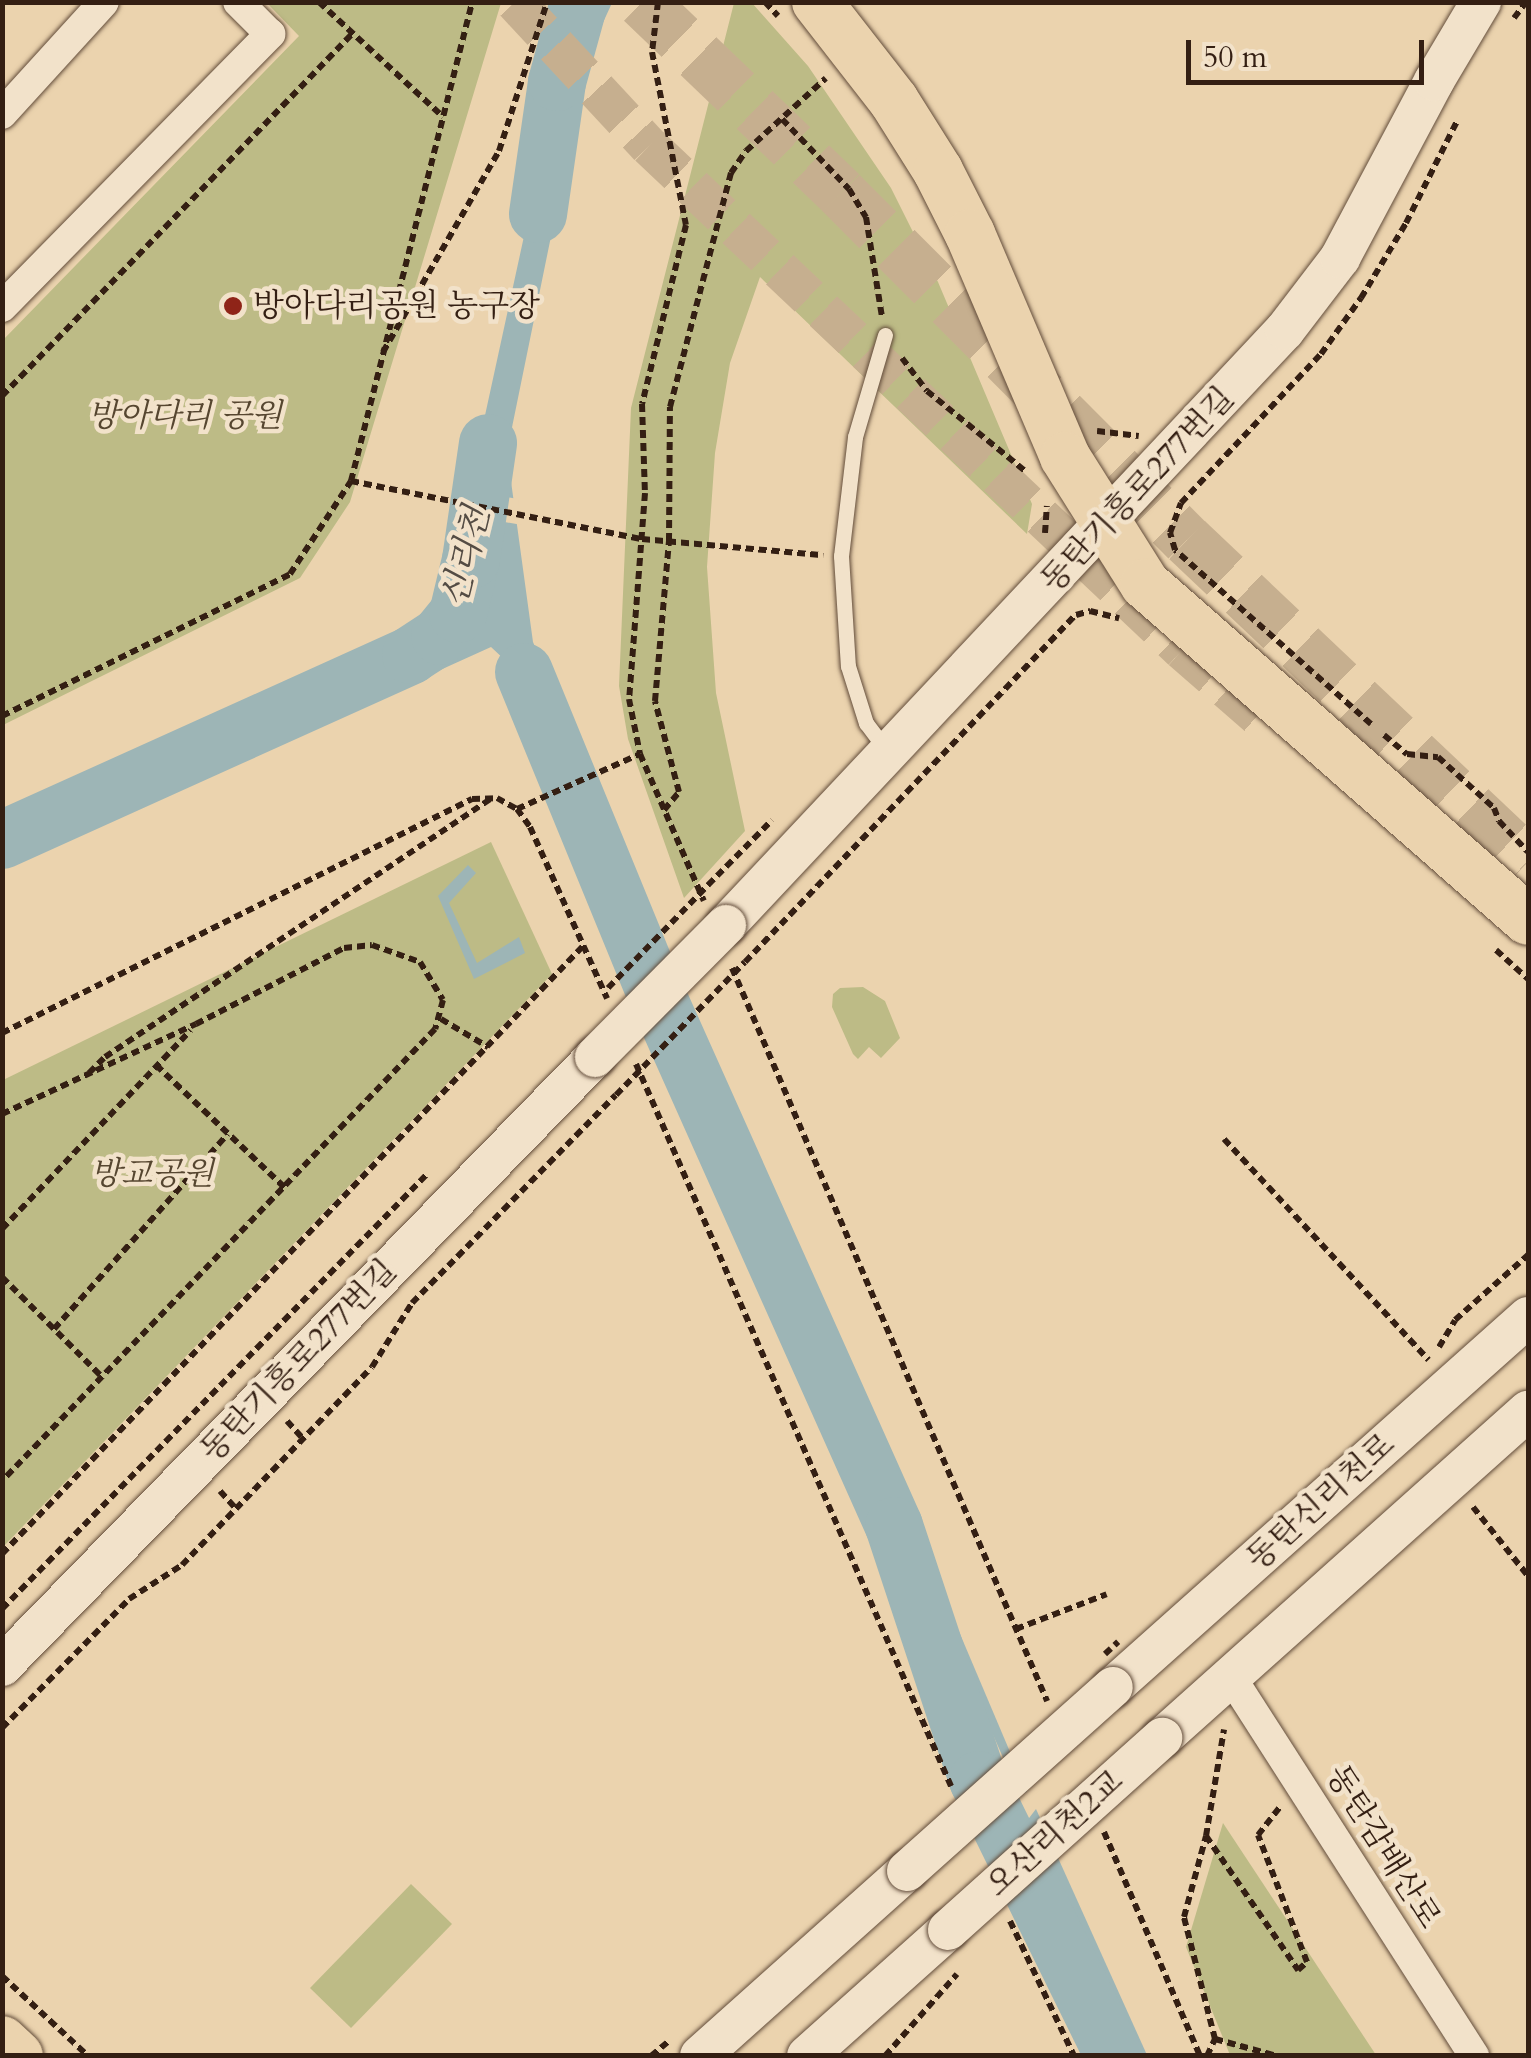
<!DOCTYPE html>
<meta charset="utf-8">
<style>
body{margin:0}
#map{position:relative;width:1531px;height:2058px;overflow:hidden;background:#ebd3ae;font-family:Cardo,"Noto Serif KR",serif}
div>[style]{position:absolute}
.green>*{inset:0;background:#bdbb86}
.water>*{inset:0;background:#9db5b6}
.pier>*{inset:0;background:#ebd3ae}
.river>*{height:58px;margin:-29px;padding:0 29px;transform-origin:29px;border-radius:29px;background:#9db5b6}
.tertiary-tunnel>*{height:40px;margin-top:-20px;transform-origin:0;background:repeating-linear-gradient(90deg,#c6af8f 0 40px,transparent 0 60px)}
.trunk-tunnel>*{height:52px;margin-top:-26px;transform-origin:0;background:repeating-linear-gradient(90deg,#c6af8f 0 52px,transparent 0 78px)}
.path>*{height:6px;margin-top:-3px;transform-origin:0;background:repeating-linear-gradient(90deg,#341f13 0 8px,transparent 0 13px)}
.roads{filter:drop-shadow(0 0 2px #624c3a) drop-shadow(0 0 2px #624c3a)}
.service>*{height:15px;margin:-7.5px;padding:0 7.5px;transform-origin:7.5px;border-radius:7.5px;background:#f2e2ca}
.minor>*{height:30px;margin:-15px;padding:0 15px;transform-origin:15px;border-radius:15px;background:#f2e2ca}
.tertiary>*{height:40px;margin:-20px;padding:0 20px;transform-origin:20px;border-radius:20px;background:#f2e2ca}
.primary>*{height:50px;margin:-25px;padding:0 25px;transform-origin:25px;border-radius:25px;background:#ebd3ae}
.path-bridge>*{height:6px;margin-top:-3px;transform-origin:0;background:repeating-linear-gradient(90deg,#341f13 0 8px,transparent 0 13px)}
.bridges{filter:drop-shadow(0 0 2px #624c3a) drop-shadow(0 0 2px #624c3a)}
.tertiary-bridge>*{height:40px;margin:-20px;padding:0 20px;transform-origin:20px;border-radius:20px;background:#f2e2ca}
.dots>*{width:28px;height:28px;translate:-50% -50%;box-sizing:border-box;border:5px solid #f2e2ca;border-radius:50%}
span{translate:-50% -50%;white-space:nowrap;text-align:center;line-height:1.15;-webkit-text-stroke:9px #f2e2ca;paint-order:stroke}
.poi-label{font-size:32px;color:#341f13}
.left{translate:0 -50%;text-align:left}
.park-label{font-size:32px;color:#564630;font-style:italic}
.street-label{font-size:32px;color:#341f13}
.water-label{font-size:35px;color:#544c44;font-style:italic}
.frame{position:absolute;inset:0;border:5px solid #341f13;pointer-events:none}
.scale{position:absolute;left:1186px;top:40px;width:238px;height:45px;box-sizing:border-box;border:5px solid #341f13;border-top:0;padding-left:12px;font-size:30px;line-height:35px;white-space:nowrap;color:#341f13;-webkit-text-stroke:8px #f2e2ca;paint-order:stroke}
</style>
<div id="map">
<div class="green">
<div style="clip-path:polygon(267px 3px,501px 3px,350px 502px,300px 578px,3px 725px,3px 340px,299px 36px)"></div>
<div style="clip-path:polygon(734px 3px,752px 3px,808px 66px,891px 188px,938px 282px,1032px 504px,1027px 534px,760px 277px,730px 363px,715px 453px,707px 567px,716px 693px,745px 831px,684px 898px,628px 739px,619px 686px,631px 408px)"></div>
<div style="clip-path:polygon(491px 842px,552px 974px,3px 1547px,3px 1080px)"></div>
<div style="clip-path:polygon(863px 987px,885px 1001px,900px 1038px,881px 1058px,869px 1047px,858px 1059px,853px 1054px,832px 1007px,833px 994px,840px 988px)"></div>
<div style="clip-path:polygon(1223px 1823px,1376px 2055px,1230px 2055px,1186px 1947px)"></div>
<div style="clip-path:polygon(411px 1884px,452px 1924px,351px 2028px,310px 1988px)"></div>
</div>
<div class="water">
<div style="clip-path:polygon(586px 3px,612px 3px,588px 55px,507px 452px,533px 642px,665px 961px,658px 965px,521px 675px,491px 647px,3px 868px,2px 824px,181px 759px,253px 727px,303px 713px,328px 715px,481px 624px,474px 466px,526px 227px)"></div>
<div style="clip-path:polygon(468px 865px,476px 873px,449px 903px,477px 963px,519px 937px,525px 953px,474px 979px,438px 896px)"></div>
<div style="clip-path:polygon(682px 992px,924px 1549px,1027px 1792px,1019px 1794px,671px 1001px)"></div>
<div style="clip-path:polygon(1036px 1809px,1147px 2055px,1133px 2055px,1026px 1822px)"></div>
</div>
<div class="pier">
<div style="clip-path:polygon(470px 491px,518px 499px,522px 525px,471px 516px)"></div>
</div>
<div class="river">
<div style="left:538px;top:214px;width:133px;rotate:-81.8deg"></div>
<div style="left:557px;top:82px;width:83px;rotate:-74.6deg"></div>
<div style="left:524px;top:672px;width:352px;rotate:67.7deg"></div>
<div style="left:658px;top:998px;width:578px;rotate:65.92deg"></div>
<div style="left:894px;top:1526px;width:268px;rotate:71.7deg"></div>
<div style="left:978px;top:1780px;width:308px;rotate:63.8deg"></div>
<div style="left:2px;top:840px;width:449px;rotate:-24.3deg"></div>
<div style="left:411px;top:655px;width:35px;rotate:-33deg"></div>
<div style="left:440px;top:636px;width:28px;rotate:-51deg"></div>
<div style="left:458px;top:614px;width:56px;rotate:-76.5deg"></div>
<div style="left:471px;top:560px;width:118px;rotate:-81.7deg"></div>
</div>
<div class="tertiary-tunnel">
<div style="left:515px;top:2px;width:197px;rotate:47.1deg"></div>
<div style="left:649px;top:146px;width:734px;rotate:43.4deg"></div>
<div style="left:1182px;top:650px;width:111px;rotate:41deg"></div>
</div>
<div class="trunk-tunnel">
<div style="left:642px;top:2px;width:276px;rotate:43.8deg"></div>
<div style="left:841px;top:193px;width:490px;rotate:45.1deg"></div>
<div style="left:1187px;top:540px;width:469px;rotate:43.4deg"></div>
</div>
<div class="path">
<div style="left:319px;top:2px;width:169px;rotate:42.8deg"></div>
<div style="left:658px;top:2px;width:50px;rotate:96.8deg"></div>
<div style="left:652px;top:52px;width:176px;rotate:78.9deg"></div>
<div style="left:686px;top:225px;width:184px;rotate:103.8deg"></div>
<div style="left:642px;top:404px;width:89px;rotate:88.1deg"></div>
<div style="left:645px;top:493px;width:207px;rotate:94.4deg"></div>
<div style="left:629px;top:699px;width:56px;rotate:78.7deg"></div>
<div style="left:640px;top:754px;width:160px;rotate:66.5deg"></div>
<div style="left:765px;top:2px;width:19px;rotate:47deg"></div>
<div style="left:1514px;top:18px;width:20px;rotate:-53deg"></div>
<div style="left:782px;top:119px;width:97px;rotate:46.3deg"></div>
<div style="left:849px;top:189px;width:33px;rotate:59deg"></div>
<div style="left:866px;top:217px;width:101px;rotate:80.9deg"></div>
<div style="left:383px;top:352px;width:232px;rotate:-60deg"></div>
<div style="left:499px;top:151px;width:157px;rotate:-72.1deg"></div>
<div style="left:902px;top:358px;width:41px;rotate:52.9deg"></div>
<div style="left:927px;top:391px;width:127px;rotate:39.2deg"></div>
<div style="left:2px;top:396px;width:504px;rotate:-45.97deg"></div>
<div style="left:1097px;top:431px;width:42px;rotate:6.8deg"></div>
<div style="left:351px;top:481px;width:297px;rotate:11.3deg"></div>
<div style="left:642px;top:539px;width:182px;rotate:5.1deg"></div>
<div style="left:1045px;top:533px;width:27px;rotate:-86deg"></div>
<div style="left:2px;top:716px;width:321px;rotate:-26.2deg"></div>
<div style="left:290px;top:574px;width:111px;rotate:-56.7deg"></div>
<div style="left:351px;top:481px;width:494px;rotate:-75.8deg"></div>
<div style="left:1371px;top:724px;width:262px;rotate:-138.4deg"></div>
<div style="left:1175px;top:550px;width:18px;rotate:-106deg"></div>
<div style="left:1170px;top:533px;width:32px;rotate:-70deg"></div>
<div style="left:1181px;top:503px;width:204px;rotate:-46.8deg"></div>
<div style="left:1321px;top:354px;width:69px;rotate:-54.5deg"></div>
<div style="left:1361px;top:298px;width:87px;rotate:-59deg"></div>
<div style="left:1406px;top:223px;width:114px;rotate:-63.4deg"></div>
<div style="left:1384px;top:735px;width:30px;rotate:40deg"></div>
<div style="left:1407px;top:754px;width:31px;rotate:6deg"></div>
<div style="left:1438px;top:757px;width:76px;rotate:42.3deg"></div>
<div style="left:1494px;top:808px;width:14px;rotate:69deg"></div>
<div style="left:1499px;top:821px;width:42px;rotate:46.9deg"></div>
<div style="left:517px;top:809px;width:135px;rotate:-24.1deg"></div>
<div style="left:664px;top:810px;width:23px;rotate:-50deg"></div>
<div style="left:679px;top:792px;width:94px;rotate:-104.8deg"></div>
<div style="left:655px;top:701px;width:161px;rotate:-85deg"></div>
<div style="left:669px;top:541px;width:134px;rotate:-89.6deg"></div>
<div style="left:670px;top:407px;width:242px;rotate:-75.4deg"></div>
<div style="left:731px;top:173px;width:27px;rotate:-56deg"></div>
<div style="left:746px;top:151px;width:108px;rotate:-42.4deg"></div>
<div style="left:708px;top:885px;width:91px;rotate:-45.4deg"></div>
<div style="left:1496px;top:950px;width:43px;rotate:42.2deg"></div>
<div style="left:745px;top:962px;width:480px;rotate:-46.4deg"></div>
<div style="left:1076px;top:615px;width:15px;rotate:-16deg"></div>
<div style="left:1090px;top:611px;width:30px;rotate:14deg"></div>
<div style="left:732px;top:968px;width:798px;rotate:66.74deg"></div>
<div style="left:441px;top:1019px;width:55px;rotate:30.8deg"></div>
<div style="left:2px;top:1033px;width:525px;rotate:-26.47deg"></div>
<div style="left:472px;top:799px;width:25px;rotate:-2deg"></div>
<div style="left:497px;top:798px;width:23px;rotate:29deg"></div>
<div style="left:517px;top:809px;width:22px;rotate:54deg"></div>
<div style="left:530px;top:827px;width:188px;rotate:65.8deg"></div>
<div style="left:636px;top:1064px;width:788px;rotate:66.43deg"></div>
<div style="left:156px;top:1065px;width:178px;rotate:43.6deg"></div>
<div style="left:89px;top:1073px;width:23px;rotate:-45deg"></div>
<div style="left:105px;top:1057px;width:464px;rotate:-33.8deg"></div>
<div style="left:2px;top:1114px;width:214px;rotate:-24.9deg"></div>
<div style="left:196px;top:1024px;width:166px;rotate:-27.2deg"></div>
<div style="left:344px;top:948px;width:28px;rotate:-6deg"></div>
<div style="left:372px;top:945px;width:51px;rotate:19.5deg"></div>
<div style="left:420px;top:962px;width:44px;rotate:58.8deg"></div>
<div style="left:443px;top:1000px;width:30px;rotate:105deg"></div>
<div style="left:435px;top:1029px;width:626px;rotate:133.77deg"></div>
<div style="left:1224px;top:1139px;width:301px;rotate:47.2deg"></div>
<div style="left:2px;top:1229px;width:274px;rotate:-46.5deg"></div>
<div style="left:2px;top:1277px;width:141px;rotate:45deg"></div>
<div style="left:54px;top:1329px;width:261px;rotate:-48.3deg"></div>
<div style="left:1439px;top:1347px;width:31px;rotate:-59deg"></div>
<div style="left:1455px;top:1320px;width:98px;rotate:-41.7deg"></div>
<div style="left:287px;top:1421px;width:24px;rotate:48deg"></div>
<div style="left:220px;top:1491px;width:24px;rotate:48deg"></div>
<div style="left:1473px;top:1507px;width:88px;rotate:51.4deg"></div>
<div style="left:2px;top:1554px;width:841px;rotate:-46.3deg"></div>
<div style="left:2px;top:1609px;width:610px;rotate:-45.66deg"></div>
<div style="left:1016px;top:1629px;width:97px;rotate:-21deg"></div>
<div style="left:2px;top:1728px;width:181px;rotate:-45.4deg"></div>
<div style="left:129px;top:1599px;width:63px;rotate:-32.7deg"></div>
<div style="left:182px;top:1565px;width:274px;rotate:-46.2deg"></div>
<div style="left:372px;top:1367px;width:75px;rotate:-58deg"></div>
<div style="left:412px;top:1303px;width:291px;rotate:-45.6deg"></div>
<div style="left:1104px;top:1832px;width:244px;rotate:66.8deg"></div>
<div style="left:1206px;top:1836px;width:108px;rotate:-80.4deg"></div>
<div style="left:1010px;top:1921px;width:149px;rotate:64.6deg"></div>
<div style="left:2px;top:1976px;width:117px;rotate:42.9deg"></div>
<div style="left:1215px;top:2039px;width:64px;rotate:15.3deg"></div>
<div style="left:651px;top:2056px;width:23px;rotate:-40deg"></div>
<div style="left:885px;top:2056px;width:109px;rotate:-48.7deg"></div>
<div style="left:1207px;top:2056px;width:19px;rotate:-65deg"></div>
<div style="left:1215px;top:2039px;width:126px;rotate:-104.3deg"></div>
<div style="left:1184px;top:1917px;width:84px;rotate:-74.8deg"></div>
<div style="left:1206px;top:1836px;width:163px;rotate:55.5deg"></div>
<div style="left:1298px;top:1970px;width:12px;rotate:-42deg"></div>
<div style="left:1307px;top:1962px;width:136px;rotate:-111.1deg"></div>
<div style="left:1258px;top:1835px;width:37px;rotate:-52deg"></div>
</div>
<div class="roads">
<div class="service">
<div style="left:885px;top:335px;width:106px;rotate:106.4deg"></div>
<div style="left:855px;top:437px;width:120px;rotate:96.7deg"></div>
<div style="left:841px;top:556px;width:110px;rotate:86.4deg"></div>
<div style="left:848px;top:666px;width:60px;rotate:72.5deg"></div>
<div style="left:866px;top:723px;width:35px;rotate:53deg"></div>
</div>
<div class="minor">
<div style="left:2px;top:114px;width:151px;rotate:-47.7deg"></div>
<div style="left:2px;top:307px;width:383px;rotate:-45.5deg"></div>
<div style="left:270px;top:34px;width:45px;rotate:-135deg"></div>
<div style="left:1231px;top:1677px;width:450px;rotate:57.3deg"></div>
</div>
<div class="tertiary">
<div style="left:726px;top:925px;width:816px;rotate:-46.79deg"></div>
<div style="left:1285px;top:330px;width:91px;rotate:-52.6deg"></div>
<div style="left:1340px;top:258px;width:200px;rotate:-62deg"></div>
<div style="left:1434px;top:81px;width:92px;rotate:-59.3deg"></div>
<div style="left:2px;top:1666px;width:850px;rotate:-45.76deg"></div>
<div style="left:1113px;top:1687px;width:556px;rotate:-41.72deg"></div>
<div style="left:1162px;top:1738px;width:491px;rotate:-41.8deg"></div>
<div style="left:700px;top:2056px;width:278px;rotate:-41.8deg"></div>
<div style="left:807px;top:2056px;width:189px;rotate:-41.8deg"></div>
</div>
<div class="primary">
<div style="left:817px;top:2px;width:125px;rotate:52.1deg"></div>
<div style="left:894px;top:101px;width:83px;rotate:57.8deg"></div>
<div style="left:938px;top:171px;width:71px;rotate:63.1deg"></div>
<div style="left:970px;top:234px;width:242px;rotate:66.9deg"></div>
<div style="left:1065px;top:457px;width:150px;rotate:57.8deg"></div>
<div style="left:1145px;top:584px;width:509px;rotate:41.26deg"></div>
<div style="left:2px;top:2041px;width:22px;rotate:43deg"></div>
</div>
</div>
<div class="path-bridge">
<div style="left:608px;top:988px;width:144px;rotate:-45.8deg"></div>
<div style="left:616px;top:1095px;width:185px;rotate:-45.9deg"></div>
<div style="left:1105px;top:1654px;width:18px;rotate:-43deg"></div>
</div>
<div class="bridges">
<div class="tertiary-bridge">
<div style="left:595px;top:1057px;width:186px;rotate:-45.2deg"></div>
<div style="left:907px;top:1871px;width:276px;rotate:-41.8deg"></div>
<div style="left:948px;top:1930px;width:288px;rotate:-41.9deg"></div>
</div>
</div>
<div class="dots">
<div style="left:233px;top:306px;background:#8f2418"></div>
</div>
<div class="poi-label">
<span class="left" style="left:253px;top:306px">방아다리공원 농구장</span>
</div>
<div class="park-label">
<span style="left:185px;top:416px">방아다리 공원</span>
<span style="left:152px;top:1174px">방교공원</span>
</div>
<div class="street-label">
<span style="left:1138px;top:490px;rotate:-47deg">동탄기흥로277번길</span>
<span style="left:299px;top:1361px;rotate:-46deg">동탄기흥로277번길</span>
<span style="left:1321px;top:1502px;rotate:-42deg">동탄신리천로</span>
<span style="left:1055px;top:1834px;rotate:-42deg">오산리천2교</span>
<span style="left:1383px;top:1847px;rotate:58deg">동탄감배산로</span>
</div>
<div class="water-label">
<span style="left:466px;top:557px;rotate:-76deg">신리천</span>
</div>
<div class="frame"></div>
<div class="scale">50 m</div>
</div>
